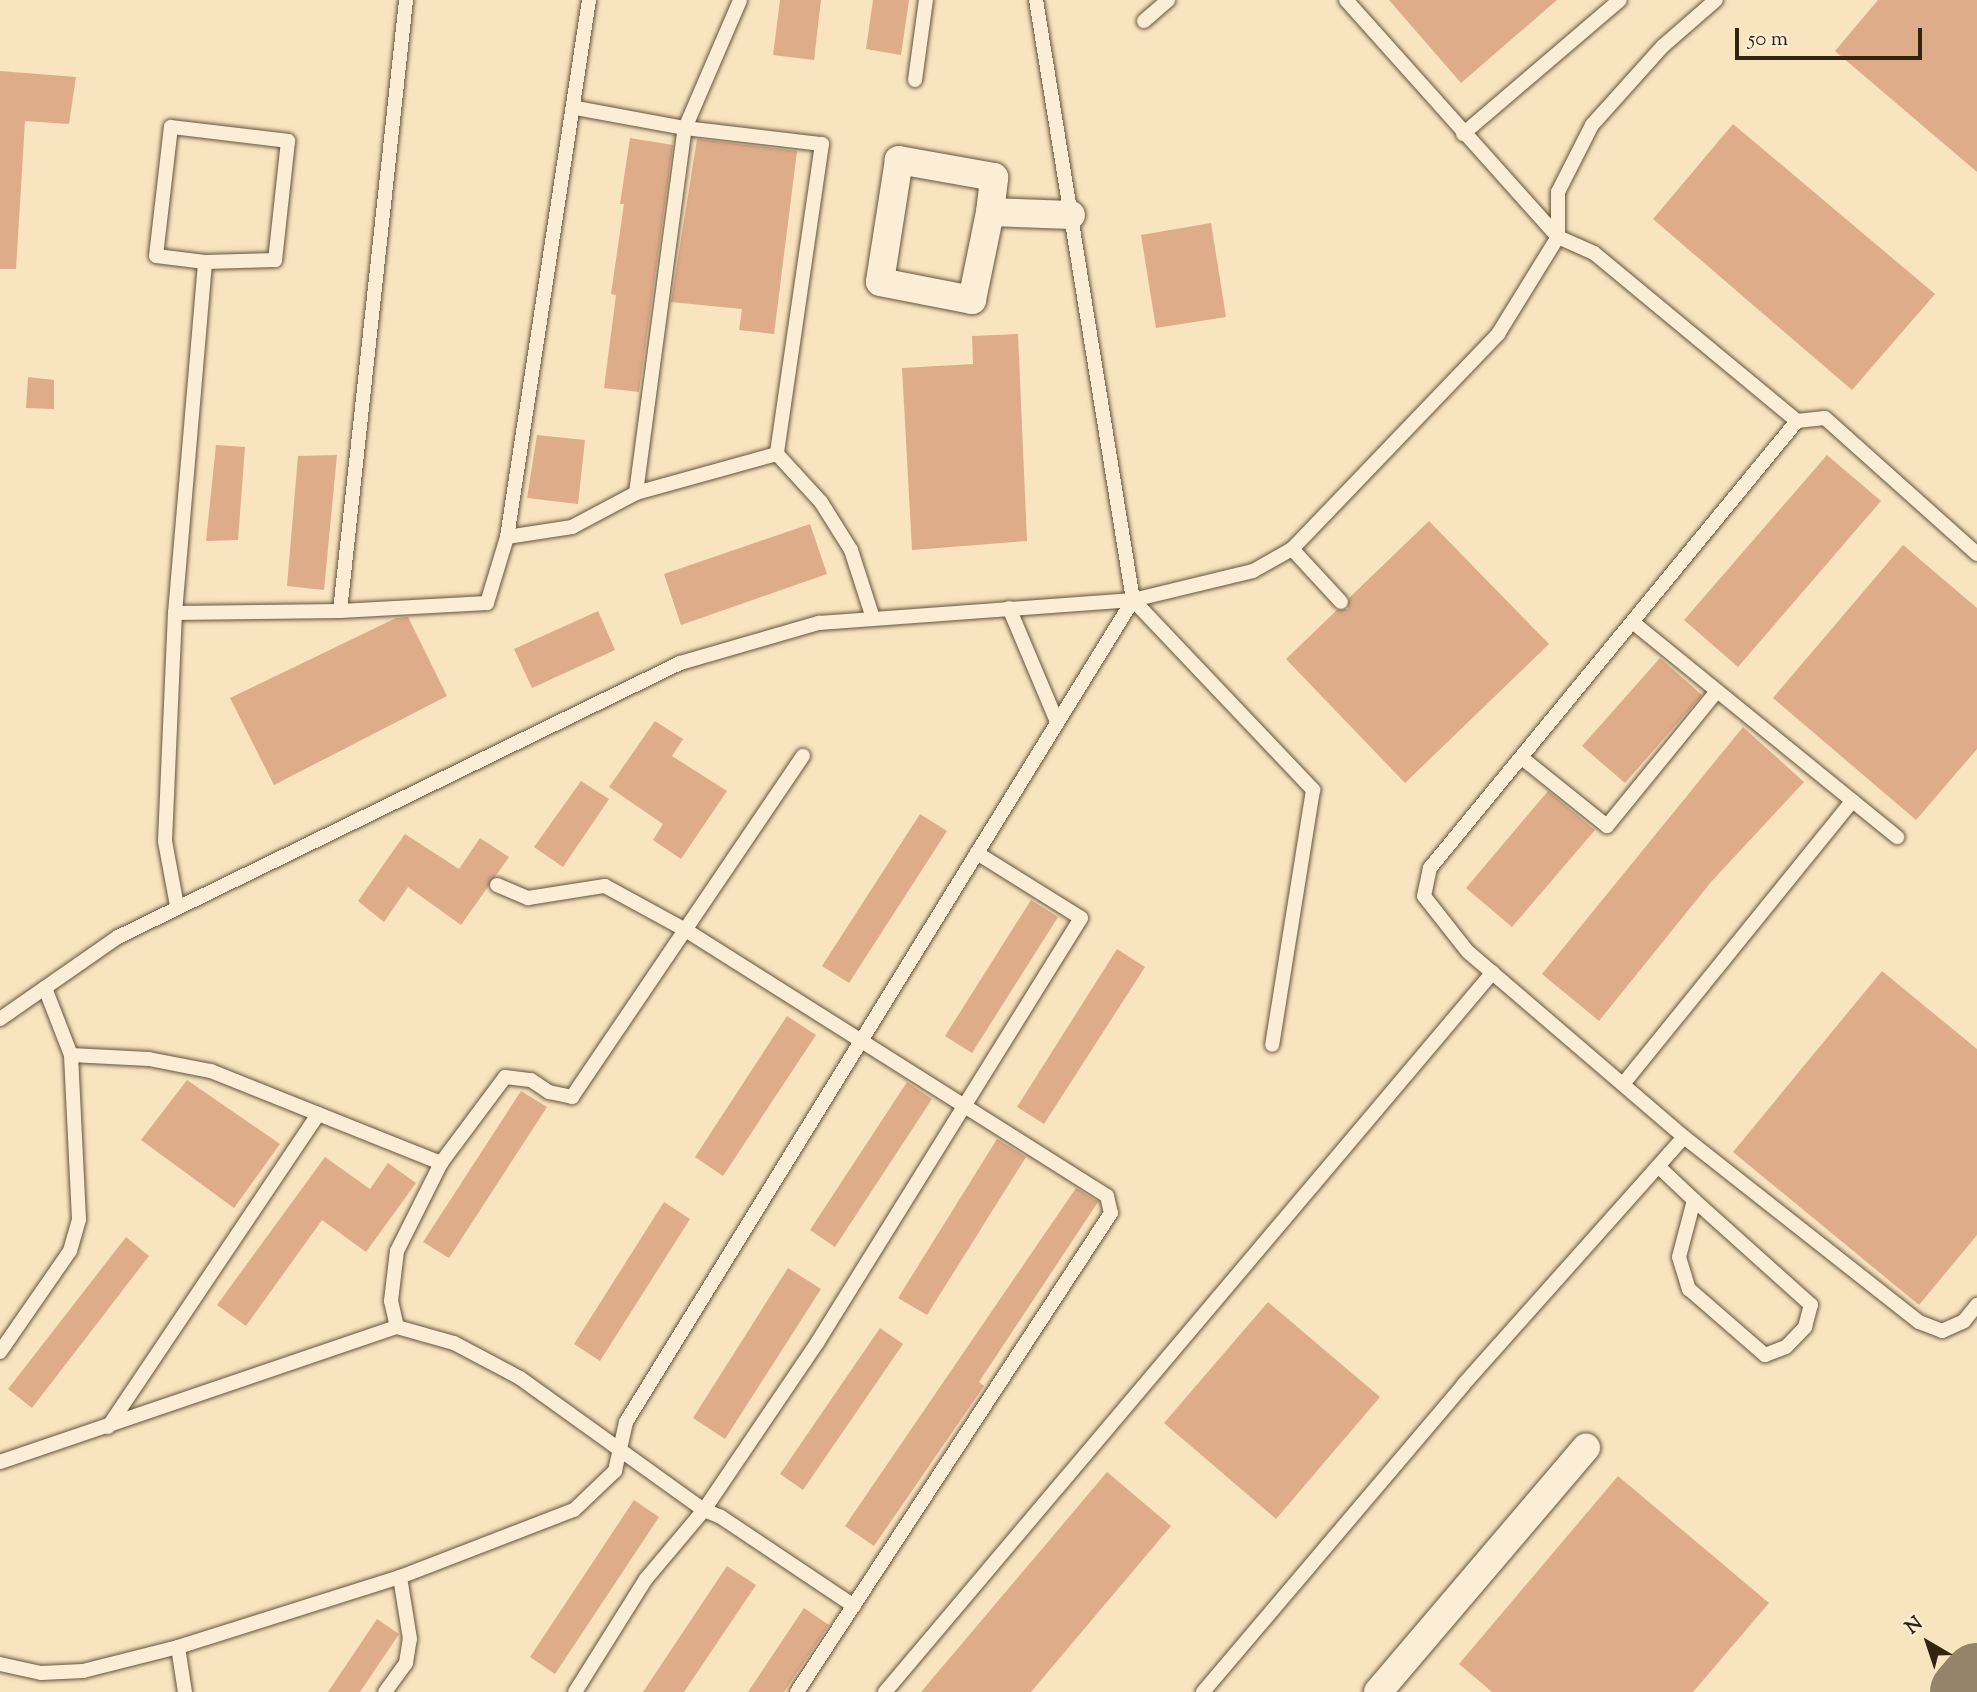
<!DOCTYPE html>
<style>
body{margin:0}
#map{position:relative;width:1977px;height:1692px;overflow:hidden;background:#f9e4c0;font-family:"Sorts Mill Goudy",serif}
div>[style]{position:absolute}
.taxiway>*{height:68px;margin:-34px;padding:0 34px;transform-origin:34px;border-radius:34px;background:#968468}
.building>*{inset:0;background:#dfac8a}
.roads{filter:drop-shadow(0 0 2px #64543c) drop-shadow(0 0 2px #64543c)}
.lane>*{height:14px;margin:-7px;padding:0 7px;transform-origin:7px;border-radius:7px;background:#fbedd6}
.street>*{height:28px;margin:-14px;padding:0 14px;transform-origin:14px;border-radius:14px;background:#fbedd6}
span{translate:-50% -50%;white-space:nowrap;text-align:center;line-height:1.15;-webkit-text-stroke:6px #fbedd6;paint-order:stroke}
.north{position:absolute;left:1893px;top:1608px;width:70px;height:70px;-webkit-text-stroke:5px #fbedd6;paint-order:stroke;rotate:321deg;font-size:19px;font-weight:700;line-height:28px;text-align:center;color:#332410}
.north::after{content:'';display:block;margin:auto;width:24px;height:32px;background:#332410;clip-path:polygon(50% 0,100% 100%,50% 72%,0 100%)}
.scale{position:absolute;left:1735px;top:28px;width:187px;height:32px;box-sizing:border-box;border:4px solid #332410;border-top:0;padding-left:9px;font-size:21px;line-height:24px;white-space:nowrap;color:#332410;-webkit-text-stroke:5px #fbedd6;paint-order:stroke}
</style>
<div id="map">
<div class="taxiway">
<div style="left:1964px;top:1692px;width:20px;rotate:-49deg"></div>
</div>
<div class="building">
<div style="clip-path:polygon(780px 0,821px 0,814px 60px,773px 55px)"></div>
<div style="clip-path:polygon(873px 0,909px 0,901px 55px,866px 49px)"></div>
<div style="clip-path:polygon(1389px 0,1557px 0,1461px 83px)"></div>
<div style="clip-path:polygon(1878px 0,1977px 0,1977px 172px,1835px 51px)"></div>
<div style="clip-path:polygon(0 71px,76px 77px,69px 124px,25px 121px,16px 269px,0 269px)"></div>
<div style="clip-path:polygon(1733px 124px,1935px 294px,1852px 390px,1653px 219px)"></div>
<div style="clip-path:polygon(630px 138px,673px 145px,639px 392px,604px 388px,616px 295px,611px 294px,624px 204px,620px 204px)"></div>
<div style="clip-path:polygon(697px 139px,797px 151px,774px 334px,739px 330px,742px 309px,671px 302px)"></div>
<div style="clip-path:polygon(1211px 223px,1226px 317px,1156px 328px,1141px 235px)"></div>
<div style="clip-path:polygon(1018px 334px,1027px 541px,912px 550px,902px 368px,973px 364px,972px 336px)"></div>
<div style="clip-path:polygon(28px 377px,54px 380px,54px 409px,26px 408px)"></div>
<div style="clip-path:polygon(537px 435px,585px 440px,578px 504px,527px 498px)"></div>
<div style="clip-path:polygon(216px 445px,245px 447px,238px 540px,206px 541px)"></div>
<div style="clip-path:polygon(337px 455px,324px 590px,287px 586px,298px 456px)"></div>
<div style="clip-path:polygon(1827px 455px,1881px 501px,1738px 667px,1684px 620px)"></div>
<div style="clip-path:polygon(1429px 521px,1549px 644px,1405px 783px,1286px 659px,1337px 610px,1348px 609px,1349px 598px)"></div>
<div style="clip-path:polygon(810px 524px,827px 574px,681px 625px,664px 574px)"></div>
<div style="clip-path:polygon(1903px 545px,1977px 608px,1977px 749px,1916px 820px,1773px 698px)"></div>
<div style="clip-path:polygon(598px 611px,615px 650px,532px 688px,514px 649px)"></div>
<div style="clip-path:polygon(408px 617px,447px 696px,274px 785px,230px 698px,396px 618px)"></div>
<div style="clip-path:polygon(1660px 658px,1702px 695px,1625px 783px,1582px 746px)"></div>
<div style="clip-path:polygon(655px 721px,683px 739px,672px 756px,727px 791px,681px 859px,653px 840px,663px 824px,609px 787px)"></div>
<div style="clip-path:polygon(1743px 727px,1804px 782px,1711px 882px,1599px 1021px,1542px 974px)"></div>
<div style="clip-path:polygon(581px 781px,609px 799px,563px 867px,534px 847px)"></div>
<div style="clip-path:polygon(1548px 791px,1595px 830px,1512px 927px,1466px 888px)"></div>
<div style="clip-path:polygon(920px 814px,947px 831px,849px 983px,822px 966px)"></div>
<div style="clip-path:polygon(405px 834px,459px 869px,480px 838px,509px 857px,461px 925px,408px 887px,384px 922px,358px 901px)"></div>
<div style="clip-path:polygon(1031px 900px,1058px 917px,972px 1053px,945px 1036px)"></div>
<div style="clip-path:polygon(1117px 949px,1145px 967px,1044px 1124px,1017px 1107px)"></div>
<div style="clip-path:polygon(1882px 971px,1977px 1049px,1977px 1235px,1919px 1305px,1733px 1152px)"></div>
<div style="clip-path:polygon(787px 1016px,816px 1035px,723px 1176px,695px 1157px)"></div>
<div style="clip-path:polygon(187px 1080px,280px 1144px,234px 1208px,141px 1140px)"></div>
<div style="clip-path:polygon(907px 1082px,932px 1099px,835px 1247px,810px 1230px)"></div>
<div style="clip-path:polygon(521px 1091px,547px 1107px,449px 1258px,423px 1242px)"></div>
<div style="clip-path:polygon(997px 1139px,1026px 1157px,927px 1315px,898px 1298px)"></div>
<div style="clip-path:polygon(325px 1157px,370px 1189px,388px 1163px,416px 1183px,366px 1252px,322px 1220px,246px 1326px,217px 1305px)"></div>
<div style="clip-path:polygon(1076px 1188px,1098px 1202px,979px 1382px,984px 1386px,874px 1546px,845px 1526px)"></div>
<div style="clip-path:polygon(664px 1202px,690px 1219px,600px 1361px,574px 1344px)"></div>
<div style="clip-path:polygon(126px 1237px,149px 1256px,32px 1408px,8px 1389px)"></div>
<div style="clip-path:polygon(788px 1268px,821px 1289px,725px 1439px,693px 1418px)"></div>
<div style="clip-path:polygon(1268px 1302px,1380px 1397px,1276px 1519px,1164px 1423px)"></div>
<div style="clip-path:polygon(880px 1328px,903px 1344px,803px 1490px,780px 1474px)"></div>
<div style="clip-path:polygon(1107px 1472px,1171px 1526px,1031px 1692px,921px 1692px)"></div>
<div style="clip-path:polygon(1618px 1476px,1769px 1603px,1693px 1692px,1492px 1692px,1459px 1664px)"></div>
<div style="clip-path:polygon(634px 1500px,659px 1517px,555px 1674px,530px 1657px)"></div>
<div style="clip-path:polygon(727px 1566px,756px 1585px,684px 1692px,643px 1692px)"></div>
<div style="clip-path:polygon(804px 1608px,829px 1625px,784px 1692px,748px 1692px)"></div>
<div style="clip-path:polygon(377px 1619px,399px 1634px,360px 1692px,328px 1692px)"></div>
</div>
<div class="roads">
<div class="lane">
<div style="left:1144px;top:21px;width:32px;rotate:-41deg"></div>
<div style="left:915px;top:80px;width:81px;rotate:-82.2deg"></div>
<div style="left:576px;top:108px;width:111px;rotate:10.4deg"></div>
<div style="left:685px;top:128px;width:138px;rotate:6.7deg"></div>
<div style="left:822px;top:144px;width:313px;rotate:98.3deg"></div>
<div style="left:1463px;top:134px;width:206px;rotate:-40.5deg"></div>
<div style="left:1797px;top:421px;width:28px;rotate:-6deg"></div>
<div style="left:1825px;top:418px;width:204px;rotate:41.8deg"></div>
<div style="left:636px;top:493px;width:368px;rotate:-82.4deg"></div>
<div style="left:685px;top:128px;width:139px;rotate:-66.7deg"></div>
<div style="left:507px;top:537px;width:66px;rotate:-8.7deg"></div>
<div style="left:572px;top:527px;width:72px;rotate:-28deg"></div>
<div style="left:636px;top:493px;width:146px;rotate:-15.5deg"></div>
<div style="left:777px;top:454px;width:65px;rotate:47.5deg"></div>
<div style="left:821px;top:502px;width:57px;rotate:58deg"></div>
<div style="left:851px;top:550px;width:71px;rotate:72.1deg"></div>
<div style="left:1292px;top:549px;width:72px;rotate:47.2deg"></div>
<div style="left:1133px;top:600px;width:262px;rotate:46.5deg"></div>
<div style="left:1313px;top:790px;width:258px;rotate:99.1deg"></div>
<div style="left:1009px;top:608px;width:121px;rotate:67.1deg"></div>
<div style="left:340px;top:611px;width:615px;rotate:-83.83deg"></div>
<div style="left:175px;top:613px;width:165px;rotate:-0.7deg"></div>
<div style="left:340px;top:611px;width:147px;rotate:-3.1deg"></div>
<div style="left:487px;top:603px;width:69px;rotate:-73.1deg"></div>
<div style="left:507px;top:537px;width:543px;rotate:-81.32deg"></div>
<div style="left:1635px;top:624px;width:338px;rotate:39.1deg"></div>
<div style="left:1522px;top:758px;width:109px;rotate:38.7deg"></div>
<div style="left:1607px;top:826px;width:174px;rotate:-50.8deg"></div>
<div style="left:497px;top:885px;width:34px;rotate:23deg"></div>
<div style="left:528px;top:898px;width:78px;rotate:-8.9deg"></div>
<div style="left:605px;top:886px;width:90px;rotate:28.6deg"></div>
<div style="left:684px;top:929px;width:500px;rotate:32.26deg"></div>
<div style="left:1107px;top:1196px;width:17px;rotate:77deg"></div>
<div style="left:1111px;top:1213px;width:573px;rotate:123.25deg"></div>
<div style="left:177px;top:906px;width:66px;rotate:-100.5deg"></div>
<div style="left:165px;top:841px;width:228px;rotate:-87.5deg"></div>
<div style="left:175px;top:613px;width:352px;rotate:-85.1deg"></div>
<div style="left:205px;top:262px;width:49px;rotate:-173deg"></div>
<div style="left:156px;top:256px;width:130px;rotate:-83.4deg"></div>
<div style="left:171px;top:127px;width:118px;rotate:6.8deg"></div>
<div style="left:288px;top:141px;width:120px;rotate:96.2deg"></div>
<div style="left:275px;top:260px;width:70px;rotate:178.4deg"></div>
<div style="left:0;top:1019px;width:144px;rotate:-34.8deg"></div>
<div style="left:118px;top:937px;width:625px;rotate:-25.99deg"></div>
<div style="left:680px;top:663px;width:145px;rotate:-16.1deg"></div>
<div style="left:819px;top:623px;width:315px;rotate:-4.2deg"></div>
<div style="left:1133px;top:600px;width:123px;rotate:-13.6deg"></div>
<div style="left:1253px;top:571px;width:45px;rotate:-29.4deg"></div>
<div style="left:1292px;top:549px;width:298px;rotate:-46.2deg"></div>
<div style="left:1498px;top:334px;width:114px;rotate:-58.3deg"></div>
<div style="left:1558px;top:237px;width:45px;rotate:-90deg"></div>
<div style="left:1558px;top:192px;width:75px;rotate:-63.1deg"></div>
<div style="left:1592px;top:125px;width:106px;rotate:-48.1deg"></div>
<div style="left:1663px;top:46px;width:70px;rotate:-41deg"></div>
<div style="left:71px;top:1055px;width:78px;rotate:2.9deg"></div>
<div style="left:149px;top:1059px;width:63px;rotate:11deg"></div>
<div style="left:211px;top:1071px;width:248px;rotate:21.8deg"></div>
<div style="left:1624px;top:1083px;width:363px;rotate:-51deg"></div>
<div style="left:1684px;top:1137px;width:299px;rotate:38.2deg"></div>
<div style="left:1919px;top:1322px;width:25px;rotate:21deg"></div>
<div style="left:1942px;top:1331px;width:24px;rotate:-24deg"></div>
<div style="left:1964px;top:1321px;width:21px;rotate:-51deg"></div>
<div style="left:1658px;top:1166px;width:50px;rotate:43.4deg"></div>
<div style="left:1694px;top:1200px;width:59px;rotate:104.7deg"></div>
<div style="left:1679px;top:1257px;width:34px;rotate:73deg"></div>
<div style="left:1689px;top:1289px;width:101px;rotate:41deg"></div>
<div style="left:1765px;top:1355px;width:22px;rotate:-21deg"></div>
<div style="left:1786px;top:1347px;width:28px;rotate:-46deg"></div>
<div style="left:1805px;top:1327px;width:23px;rotate:-75deg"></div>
<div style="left:1811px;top:1305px;width:157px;rotate:-138.1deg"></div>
<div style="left:397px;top:1327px;width:27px;rotate:-103deg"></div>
<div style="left:391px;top:1301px;width:50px;rotate:-83.2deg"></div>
<div style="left:397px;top:1251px;width:98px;rotate:-63.4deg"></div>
<div style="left:441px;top:1163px;width:107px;rotate:-53.3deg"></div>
<div style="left:505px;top:1077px;width:26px;rotate:7deg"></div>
<div style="left:531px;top:1080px;width:22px;rotate:34deg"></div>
<div style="left:549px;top:1092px;width:24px;rotate:12deg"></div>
<div style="left:572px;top:1097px;width:412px;rotate:-55.9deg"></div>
<div style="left:0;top:1352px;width:123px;rotate:-55.3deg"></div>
<div style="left:70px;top:1251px;width:33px;rotate:-74deg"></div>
<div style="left:79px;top:1219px;width:164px;rotate:-92.8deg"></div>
<div style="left:71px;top:1055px;width:72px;rotate:-111.2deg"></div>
<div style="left:108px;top:1427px;width:377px;rotate:-56.1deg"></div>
<div style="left:0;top:1462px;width:419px;rotate:-18.8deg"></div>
<div style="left:397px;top:1327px;width:59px;rotate:15.7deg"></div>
<div style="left:454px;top:1343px;width:75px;rotate:27.9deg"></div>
<div style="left:520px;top:1378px;width:226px;rotate:35.7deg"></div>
<div style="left:704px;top:1510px;width:18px;rotate:22deg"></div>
<div style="left:721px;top:1517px;width:160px;rotate:33.8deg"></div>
<div style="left:178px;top:1647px;width:46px;rotate:81.2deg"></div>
<div style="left:0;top:1664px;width:42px;rotate:12.4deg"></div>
<div style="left:41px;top:1673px;width:42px;rotate:-2.7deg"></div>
<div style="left:83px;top:1671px;width:98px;rotate:-14.2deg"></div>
<div style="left:178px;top:1647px;width:233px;rotate:-17.5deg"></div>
<div style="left:400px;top:1577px;width:186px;rotate:-21.1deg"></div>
<div style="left:574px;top:1510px;width:57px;rotate:-43.6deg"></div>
<div style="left:615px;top:1471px;width:50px;rotate:-77.3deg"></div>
<div style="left:626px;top:1422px;width:966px;rotate:-58.33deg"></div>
<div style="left:1133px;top:600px;width:608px;rotate:-99.18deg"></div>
<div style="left:385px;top:1692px;width:36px;rotate:-54deg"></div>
<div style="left:406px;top:1663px;width:24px;rotate:-81deg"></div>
<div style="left:410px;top:1639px;width:63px;rotate:-99.2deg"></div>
<div style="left:575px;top:1692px;width:133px;rotate:-57.9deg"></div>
<div style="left:646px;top:1579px;width:90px;rotate:-50deg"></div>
<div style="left:704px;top:1510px;width:202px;rotate:-55.9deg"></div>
<div style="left:817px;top:1343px;width:500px;rotate:-58.15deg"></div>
<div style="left:1081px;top:918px;width:123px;rotate:-148deg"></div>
<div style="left:885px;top:1692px;width:942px;rotate:-49.82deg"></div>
<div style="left:1203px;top:1692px;width:402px;rotate:-49.7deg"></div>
<div style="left:1463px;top:1385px;width:332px;rotate:-48.3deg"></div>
<div style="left:1684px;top:1137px;width:284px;rotate:-139.4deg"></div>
<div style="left:1468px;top:952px;width:71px;rotate:-128.2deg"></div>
<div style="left:1424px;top:896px;width:29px;rotate:-78deg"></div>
<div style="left:1430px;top:868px;width:578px;rotate:-50.61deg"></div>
<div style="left:1797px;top:421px;width:264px;rotate:-140.4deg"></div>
<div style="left:1594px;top:253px;width:39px;rotate:-156deg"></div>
<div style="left:1558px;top:237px;width:318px;rotate:-131.8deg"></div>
</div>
<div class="street">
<div style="left:990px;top:212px;width:35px;rotate:-83deg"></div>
<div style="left:994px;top:177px;width:97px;rotate:-169.9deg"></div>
<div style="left:899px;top:160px;width:123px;rotate:98.9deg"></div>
<div style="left:880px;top:282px;width:94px;rotate:11.1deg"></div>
<div style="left:972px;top:300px;width:90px;rotate:-78.4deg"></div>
<div style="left:990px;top:212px;width:81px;rotate:2.1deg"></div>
<div style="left:1378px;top:1692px;width:321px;rotate:-49.6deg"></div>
</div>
</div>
<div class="north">N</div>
<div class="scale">50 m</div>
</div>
